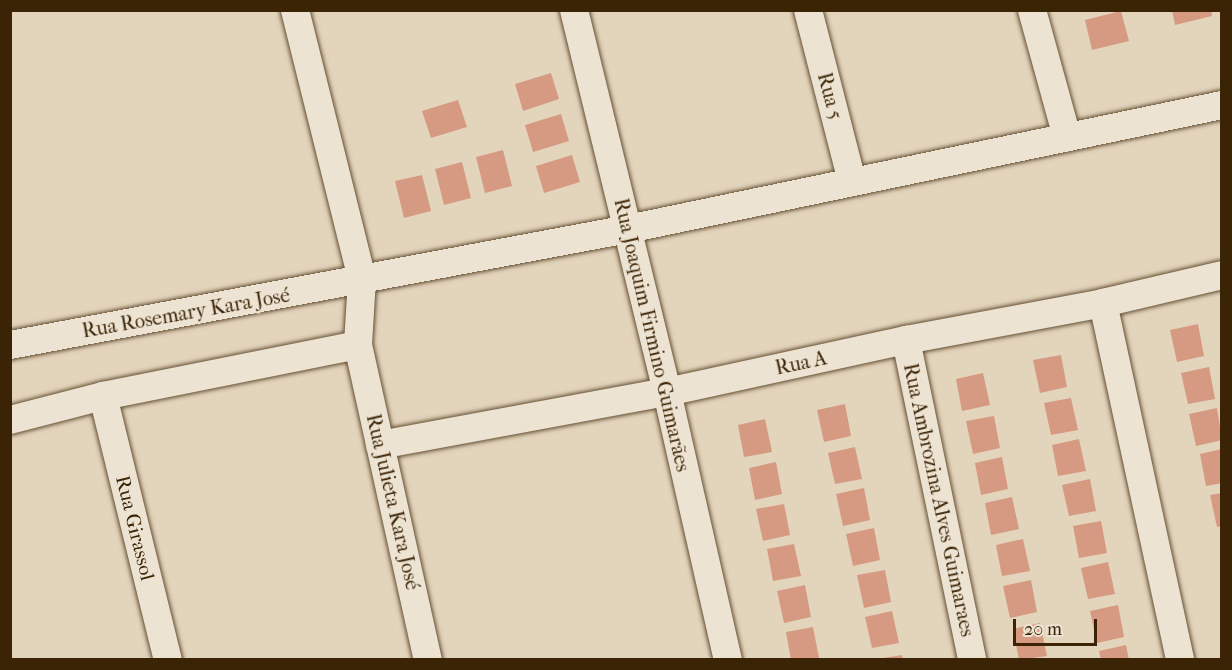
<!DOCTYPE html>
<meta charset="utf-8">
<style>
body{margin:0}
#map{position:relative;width:1232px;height:670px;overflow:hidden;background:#e3d4bc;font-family:"IM FELL French Canon",serif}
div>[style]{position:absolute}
.building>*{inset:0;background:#d69a82}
.roads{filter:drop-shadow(0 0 2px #655033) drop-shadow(0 0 2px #655033)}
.minor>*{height:28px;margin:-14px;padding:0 14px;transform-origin:14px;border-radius:14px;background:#ede3d3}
span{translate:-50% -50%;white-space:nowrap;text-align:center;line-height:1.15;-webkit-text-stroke:5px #ede3d3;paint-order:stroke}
.street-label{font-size:20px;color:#3b2405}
.frame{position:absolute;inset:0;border:12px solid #3b2405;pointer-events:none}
.scale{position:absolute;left:1013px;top:619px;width:84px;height:27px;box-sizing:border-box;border:3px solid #3b2405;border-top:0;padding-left:8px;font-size:18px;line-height:21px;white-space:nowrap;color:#3b2405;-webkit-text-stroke:4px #ede3d3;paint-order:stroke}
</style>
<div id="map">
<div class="building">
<div style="clip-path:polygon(1172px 10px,1211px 10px,1212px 16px,1175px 25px)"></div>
<div style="clip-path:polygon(1121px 11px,1129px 41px,1092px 50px,1085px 20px)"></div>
<div style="clip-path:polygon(551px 73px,559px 99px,523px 111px,515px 84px)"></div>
<div style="clip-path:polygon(458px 100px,467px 127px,431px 138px,422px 111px)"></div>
<div style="clip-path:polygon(561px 114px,569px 141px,533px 152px,525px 125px)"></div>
<div style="clip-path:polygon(503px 150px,512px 186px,485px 193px,476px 157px)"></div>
<div style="clip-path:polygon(572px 155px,580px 182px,544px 193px,536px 166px)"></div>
<div style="clip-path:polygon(462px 162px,471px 198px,444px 205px,435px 169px)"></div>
<div style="clip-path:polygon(422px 175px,431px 211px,404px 218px,395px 181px)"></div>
<div style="clip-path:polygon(1198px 324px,1204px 356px,1177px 362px,1170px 330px)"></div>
<div style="clip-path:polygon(1061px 355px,1067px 387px,1040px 393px,1033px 360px)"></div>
<div style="clip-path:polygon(1209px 367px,1215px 399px,1188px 404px,1181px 373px)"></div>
<div style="clip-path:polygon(983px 373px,990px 405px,962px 411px,956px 379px)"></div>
<div style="clip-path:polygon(1071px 398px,1078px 430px,1051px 435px,1044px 403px)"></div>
<div style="clip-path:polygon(845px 404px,851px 436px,824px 442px,817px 410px)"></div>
<div style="clip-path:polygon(1217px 408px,1222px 440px,1196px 446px,1189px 414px)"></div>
<div style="clip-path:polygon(994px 416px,1000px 448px,973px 454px,966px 421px)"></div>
<div style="clip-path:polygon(765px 419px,772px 452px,744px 457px,738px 425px)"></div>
<div style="clip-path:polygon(1079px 439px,1086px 471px,1058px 476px,1052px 445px)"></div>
<div style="clip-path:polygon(855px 447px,862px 479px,835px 484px,828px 453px)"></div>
<div style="clip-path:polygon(1222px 449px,1222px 483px,1206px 486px,1200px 454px)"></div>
<div style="clip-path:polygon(1002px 457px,1008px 489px,981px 495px,975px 463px)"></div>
<div style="clip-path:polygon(776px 462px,782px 494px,755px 500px,749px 468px)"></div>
<div style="clip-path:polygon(1090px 479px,1096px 511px,1069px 516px,1062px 485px)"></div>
<div style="clip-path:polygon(864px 488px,870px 520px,843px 526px,836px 494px)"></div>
<div style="clip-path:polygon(1222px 493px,1222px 526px,1217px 527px,1210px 495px)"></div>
<div style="clip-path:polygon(1012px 497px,1019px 529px,991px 535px,985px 503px)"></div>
<div style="clip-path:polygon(784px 504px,790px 535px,763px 541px,756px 509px)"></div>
<div style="clip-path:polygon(1101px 521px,1107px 553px,1079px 558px,1073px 526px)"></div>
<div style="clip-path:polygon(874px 528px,880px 560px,853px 566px,846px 534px)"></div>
<div style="clip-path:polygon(1023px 539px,1030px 571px,1002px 576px,996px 545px)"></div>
<div style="clip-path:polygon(794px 544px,801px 576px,773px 581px,767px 549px)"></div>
<div style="clip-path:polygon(1108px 562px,1115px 594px,1088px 599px,1081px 568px)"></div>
<div style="clip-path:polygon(885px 570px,891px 602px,864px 608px,857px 575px)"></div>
<div style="clip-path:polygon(1031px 580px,1037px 612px,1010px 618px,1003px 586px)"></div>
<div style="clip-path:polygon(805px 585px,811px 617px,784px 623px,777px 591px)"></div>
<div style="clip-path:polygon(1118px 605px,1124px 637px,1097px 643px,1090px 611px)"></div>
<div style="clip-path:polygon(892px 611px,899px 643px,872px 648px,865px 617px)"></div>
<div style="clip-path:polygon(1040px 623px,1047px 656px,1019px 660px,1013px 629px)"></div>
<div style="clip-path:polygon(813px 627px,819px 658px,791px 660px,786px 632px)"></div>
<div style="clip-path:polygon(1126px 645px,1129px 660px,1101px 660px,1099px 651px)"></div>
<div style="clip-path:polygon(902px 655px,903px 660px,883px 660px,883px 658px)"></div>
</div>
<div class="roads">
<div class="minor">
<div style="left:295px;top:10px;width:277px;rotate:76deg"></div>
<div style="left:362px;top:279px;width:66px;rotate:93.5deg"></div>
<div style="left:358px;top:345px;width:323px;rotate:77.5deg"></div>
<div style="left:574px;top:10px;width:393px;rotate:76.3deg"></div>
<div style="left:667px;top:392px;width:275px;rotate:77.2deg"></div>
<div style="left:808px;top:10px;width:177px;rotate:75.6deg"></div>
<div style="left:1032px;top:10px;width:132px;rotate:74.6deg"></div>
<div style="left:1103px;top:303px;width:365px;rotate:77.8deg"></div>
<div style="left:906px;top:340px;width:327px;rotate:78.3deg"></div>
<div style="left:10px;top:345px;width:629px;rotate:-10.63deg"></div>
<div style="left:628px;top:229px;width:607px;rotate:-11.79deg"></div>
<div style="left:103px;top:396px;width:272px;rotate:76.2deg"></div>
<div style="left:10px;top:420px;width:96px;rotate:-14.5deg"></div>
<div style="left:103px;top:396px;width:260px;rotate:-11.3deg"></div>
<div style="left:380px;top:445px;width:292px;rotate:-10.5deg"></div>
<div style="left:667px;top:392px;width:245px;rotate:-12.3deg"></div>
<div style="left:906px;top:340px;width:200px;rotate:-10.6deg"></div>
<div style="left:1103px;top:303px;width:122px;rotate:-13.2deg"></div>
</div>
</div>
<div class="street-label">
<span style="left:830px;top:96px;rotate:75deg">Rua 5</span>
<span style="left:186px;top:313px;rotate:-10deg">Rua Rosemary Kara José</span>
<span style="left:652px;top:335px;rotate:77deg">Rua Joaquim Firmino Guimarães</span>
<span style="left:801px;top:363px;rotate:-12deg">Rua A</span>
<span style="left:939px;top:500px;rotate:78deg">Rua Ambrozina Alves Guimaraes</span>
<span style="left:393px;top:502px;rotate:77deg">Rua Julieta Kara José</span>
<span style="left:135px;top:528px;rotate:76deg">Rua Girassol</span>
</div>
<div class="frame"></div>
<div class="scale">20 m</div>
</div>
